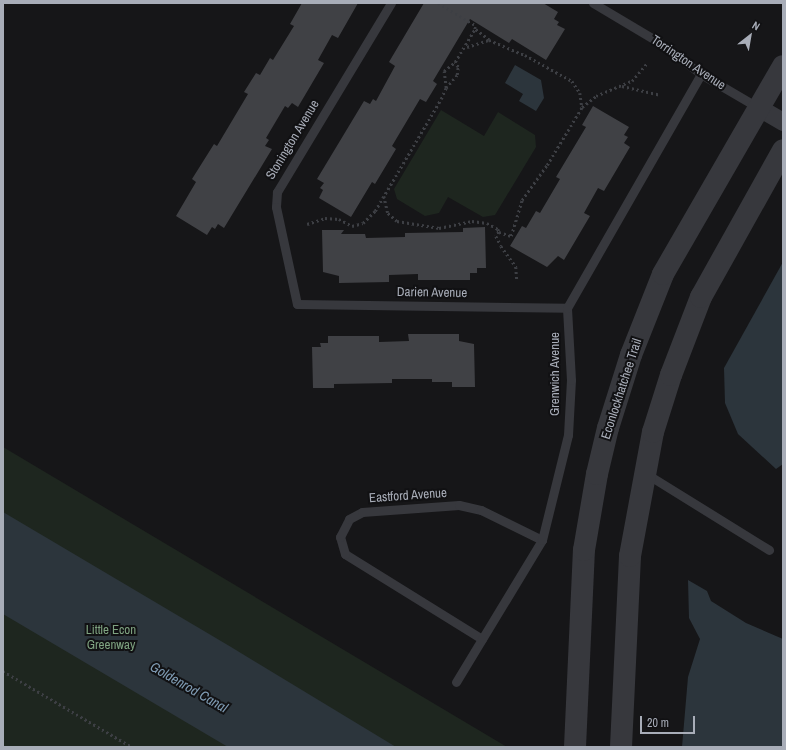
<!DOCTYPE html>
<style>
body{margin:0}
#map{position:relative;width:786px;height:750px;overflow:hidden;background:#161618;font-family:"Archivo Narrow",sans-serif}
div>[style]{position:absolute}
.green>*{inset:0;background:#1e261f}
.water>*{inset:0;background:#2c353c}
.building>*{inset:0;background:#404145}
.path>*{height:2.5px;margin-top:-1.25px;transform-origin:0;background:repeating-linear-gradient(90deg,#3d3f44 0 2px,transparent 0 5px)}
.service>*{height:9px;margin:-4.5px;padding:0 4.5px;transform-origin:4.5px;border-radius:4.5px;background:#37383d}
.minor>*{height:18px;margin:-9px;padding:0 9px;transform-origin:9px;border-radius:9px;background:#37383d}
.tertiary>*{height:22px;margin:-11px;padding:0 11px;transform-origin:11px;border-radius:11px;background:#37383d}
span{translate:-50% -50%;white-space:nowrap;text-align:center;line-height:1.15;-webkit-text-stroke:4px #111113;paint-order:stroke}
.street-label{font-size:13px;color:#a8adb8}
.park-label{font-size:13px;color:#7fa381}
.water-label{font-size:14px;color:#7f9bb3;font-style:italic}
.frame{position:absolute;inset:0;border:4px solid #a8adb8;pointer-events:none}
.north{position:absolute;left:730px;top:16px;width:40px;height:40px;-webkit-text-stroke:3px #111113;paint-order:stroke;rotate:31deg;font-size:11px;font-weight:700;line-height:16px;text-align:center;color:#a8adb8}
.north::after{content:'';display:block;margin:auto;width:14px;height:18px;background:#a8adb8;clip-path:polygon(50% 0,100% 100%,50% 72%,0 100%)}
.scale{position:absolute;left:640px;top:716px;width:55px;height:18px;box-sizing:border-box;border:2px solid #a8adb8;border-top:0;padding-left:5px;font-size:12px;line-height:14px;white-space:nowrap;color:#a8adb8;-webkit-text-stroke:3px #111113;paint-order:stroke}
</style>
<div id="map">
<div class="green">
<div style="clip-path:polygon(441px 110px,484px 136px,498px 112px,535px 135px,536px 147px,495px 215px,483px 217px,448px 197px,439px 213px,425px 216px,397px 199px,394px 189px)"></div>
<div style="clip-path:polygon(3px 447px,507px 747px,3px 747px)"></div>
</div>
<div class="water">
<div style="clip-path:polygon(515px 65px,541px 80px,544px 98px,536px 111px,519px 101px,523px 94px,505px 83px)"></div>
<div style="clip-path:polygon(783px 262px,783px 464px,776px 469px,738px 434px,725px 403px,724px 368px)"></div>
<div style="clip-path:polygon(3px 512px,231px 647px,396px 747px,228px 747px,3px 614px)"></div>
<div style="clip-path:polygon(688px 580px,707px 591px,711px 601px,746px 623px,783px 639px,783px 747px,682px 747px,688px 677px,700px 639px,689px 618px)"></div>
</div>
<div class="building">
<div style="clip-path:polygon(302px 3px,358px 3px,338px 38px,332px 35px,318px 60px,324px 63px,298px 107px,292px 103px,288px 108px,285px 106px,266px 138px,269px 140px,265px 146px,272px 149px,224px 228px,218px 224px,215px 229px,212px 227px,207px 235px,176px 216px,196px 182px,192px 179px,214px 144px,217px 146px,248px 94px,244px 92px,256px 73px,260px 75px,270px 58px,273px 60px,294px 26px,290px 24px)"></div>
<div style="clip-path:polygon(424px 3px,543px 3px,558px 12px,554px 19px,559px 22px,557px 25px,565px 29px,546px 60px,512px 39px,509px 43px,470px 19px,433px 81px,437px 84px,426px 102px,420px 99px,392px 146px,396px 149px,375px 184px,372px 182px,351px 217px,319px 198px,323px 190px,320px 188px,324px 183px,317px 179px,364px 101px,370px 104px,373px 99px,376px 101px,395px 66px,389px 62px)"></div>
<div style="clip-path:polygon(593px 106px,629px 127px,624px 135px,628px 137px,624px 143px,630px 147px,604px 191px,598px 188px,584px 213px,590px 216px,564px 260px,558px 256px,547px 267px,510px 246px,522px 226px,526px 228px,536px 211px,540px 213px,560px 179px,556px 177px,586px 127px,582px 125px)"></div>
<div style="clip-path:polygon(485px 227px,486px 268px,477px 268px,477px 273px,470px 273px,470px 280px,418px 280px,418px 274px,389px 275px,389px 282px,339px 283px,339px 276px,323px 272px,322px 230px,344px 230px,341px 234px,365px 234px,366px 238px,405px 237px,405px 233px,463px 232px,463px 228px)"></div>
<div style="clip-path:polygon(408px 334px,459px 334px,459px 341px,474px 344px,475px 387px,452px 387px,452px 382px,432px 382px,432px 379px,392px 379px,392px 383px,334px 384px,334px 388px,313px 388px,312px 347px,321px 347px,320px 343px,328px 343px,328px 336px,379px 336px,379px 342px,409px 341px)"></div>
</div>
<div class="path">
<div style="left:489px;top:40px;width:39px;rotate:23deg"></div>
<div style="left:525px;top:55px;width:54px;rotate:29deg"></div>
<div style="left:572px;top:81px;width:14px;rotate:56deg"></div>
<div style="left:580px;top:93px;width:14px;rotate:82deg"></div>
<div style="left:582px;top:107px;width:18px;rotate:-38deg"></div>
<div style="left:596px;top:96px;width:39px;rotate:-23deg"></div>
<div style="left:632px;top:81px;width:23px;rotate:-50deg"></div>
<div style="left:467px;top:47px;width:23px;rotate:-18deg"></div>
<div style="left:489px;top:40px;width:18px;rotate:-142deg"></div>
<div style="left:622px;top:86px;width:39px;rotate:13deg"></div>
<div style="left:446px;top:88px;width:17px;rotate:-50deg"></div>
<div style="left:457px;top:75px;width:8px;rotate:-83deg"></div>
<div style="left:458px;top:67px;width:6px;rotate:-121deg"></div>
<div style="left:384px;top:196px;width:17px;rotate:77deg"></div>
<div style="left:388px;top:213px;width:12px;rotate:42deg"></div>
<div style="left:397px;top:221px;width:43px;rotate:9.5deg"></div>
<div style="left:439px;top:228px;width:34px;rotate:-12deg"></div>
<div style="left:472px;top:221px;width:15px;rotate:8deg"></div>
<div style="left:487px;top:223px;width:13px;rotate:29deg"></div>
<div style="left:498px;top:229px;width:3px;rotate:72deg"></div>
<div style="left:499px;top:232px;width:13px;rotate:18deg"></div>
<div style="left:511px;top:236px;width:38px;rotate:-73deg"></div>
<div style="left:522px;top:200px;width:43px;rotate:-54.5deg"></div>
<div style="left:547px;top:165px;width:68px;rotate:-58.9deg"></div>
<div style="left:307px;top:224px;width:19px;rotate:-18deg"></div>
<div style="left:325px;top:218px;width:14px;rotate:4deg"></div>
<div style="left:339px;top:219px;width:15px;rotate:28deg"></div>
<div style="left:352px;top:226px;width:11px;rotate:-15deg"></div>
<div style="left:363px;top:223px;width:17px;rotate:-45deg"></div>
<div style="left:375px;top:211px;width:130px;rotate:-59.5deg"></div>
<div style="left:441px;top:99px;width:12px;rotate:-66deg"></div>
<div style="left:446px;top:88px;width:17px;rotate:-97deg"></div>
<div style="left:444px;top:71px;width:14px;rotate:-39deg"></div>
<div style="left:455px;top:62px;width:39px;rotate:-59deg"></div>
<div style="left:475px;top:29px;width:4px;rotate:-104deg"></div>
<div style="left:474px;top:25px;width:43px;rotate:-149.3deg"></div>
<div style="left:499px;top:232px;width:5px;rotate:127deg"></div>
<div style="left:496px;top:236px;width:11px;rotate:63deg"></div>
<div style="left:501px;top:246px;width:26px;rotate:54deg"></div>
<div style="left:516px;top:267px;width:13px;rotate:86deg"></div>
<div style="left:3px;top:671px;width:150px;rotate:30.5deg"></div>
</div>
<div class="service">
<div style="left:391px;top:3px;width:221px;rotate:121.1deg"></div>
<div style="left:277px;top:192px;width:15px;rotate:94deg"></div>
<div style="left:276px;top:207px;width:99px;rotate:77.8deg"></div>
<div style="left:297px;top:304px;width:270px;rotate:0.8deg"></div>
<div style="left:593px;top:3px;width:78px;rotate:30.8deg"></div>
<div style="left:660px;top:43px;width:51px;rotate:37.1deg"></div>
<div style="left:701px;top:74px;width:67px;rotate:30.4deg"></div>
<div style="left:645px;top:473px;width:146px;rotate:31.8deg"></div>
<div style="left:482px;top:639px;width:161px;rotate:-148.2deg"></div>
<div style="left:345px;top:554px;width:18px;rotate:-106deg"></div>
<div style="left:340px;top:537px;width:20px;rotate:-63deg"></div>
<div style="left:349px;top:519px;width:15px;rotate:-28deg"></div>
<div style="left:362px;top:512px;width:97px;rotate:-4.1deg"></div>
<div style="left:459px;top:505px;width:23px;rotate:13deg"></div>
<div style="left:481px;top:510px;width:68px;rotate:26.2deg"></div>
<div style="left:456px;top:682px;width:166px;rotate:-58.8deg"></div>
<div style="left:542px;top:540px;width:108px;rotate:-76.1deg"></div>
<div style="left:568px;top:435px;width:55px;rotate:-86.9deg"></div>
<div style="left:571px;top:380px;width:72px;rotate:-93.2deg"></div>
<div style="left:567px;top:308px;width:270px;rotate:-60.2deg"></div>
</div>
<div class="minor">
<div style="left:759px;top:108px;width:28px;rotate:30deg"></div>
</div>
<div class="tertiary">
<div style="left:575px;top:747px;width:197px;rotate:-87.4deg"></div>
<div style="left:584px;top:550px;width:77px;rotate:-80.3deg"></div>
<div style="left:597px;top:474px;width:47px;rotate:-76.6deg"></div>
<div style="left:608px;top:428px;width:77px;rotate:-72.5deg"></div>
<div style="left:631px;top:355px;width:87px;rotate:-68.4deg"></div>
<div style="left:663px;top:274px;width:240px;rotate:-60deg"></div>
<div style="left:621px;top:747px;width:191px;rotate:-87.3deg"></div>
<div style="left:630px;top:556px;width:126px;rotate:-79.5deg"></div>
<div style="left:653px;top:432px;width:60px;rotate:-72.5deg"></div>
<div style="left:671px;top:375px;width:84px;rotate:-69deg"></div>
<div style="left:701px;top:297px;width:168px;rotate:-60.8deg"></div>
</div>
<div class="street-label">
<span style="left:688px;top:63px;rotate:34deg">Torrington Avenue</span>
<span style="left:293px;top:140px;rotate:-59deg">Stonington Avenue</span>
<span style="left:432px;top:293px;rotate:1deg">Darien Avenue</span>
<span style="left:555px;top:374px;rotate:-90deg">Grenwich Avenue</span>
<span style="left:622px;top:389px;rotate:-72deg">Econlockhatchee Trail</span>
<span style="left:408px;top:496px;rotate:-4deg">Eastford Avenue</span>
</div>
<div class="park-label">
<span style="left:111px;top:638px">Little Econ<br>Greenway</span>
</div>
<div class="water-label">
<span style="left:189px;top:687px;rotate:30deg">Goldenrod Canal</span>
</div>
<div class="frame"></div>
<div class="north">N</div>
<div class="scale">20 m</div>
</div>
